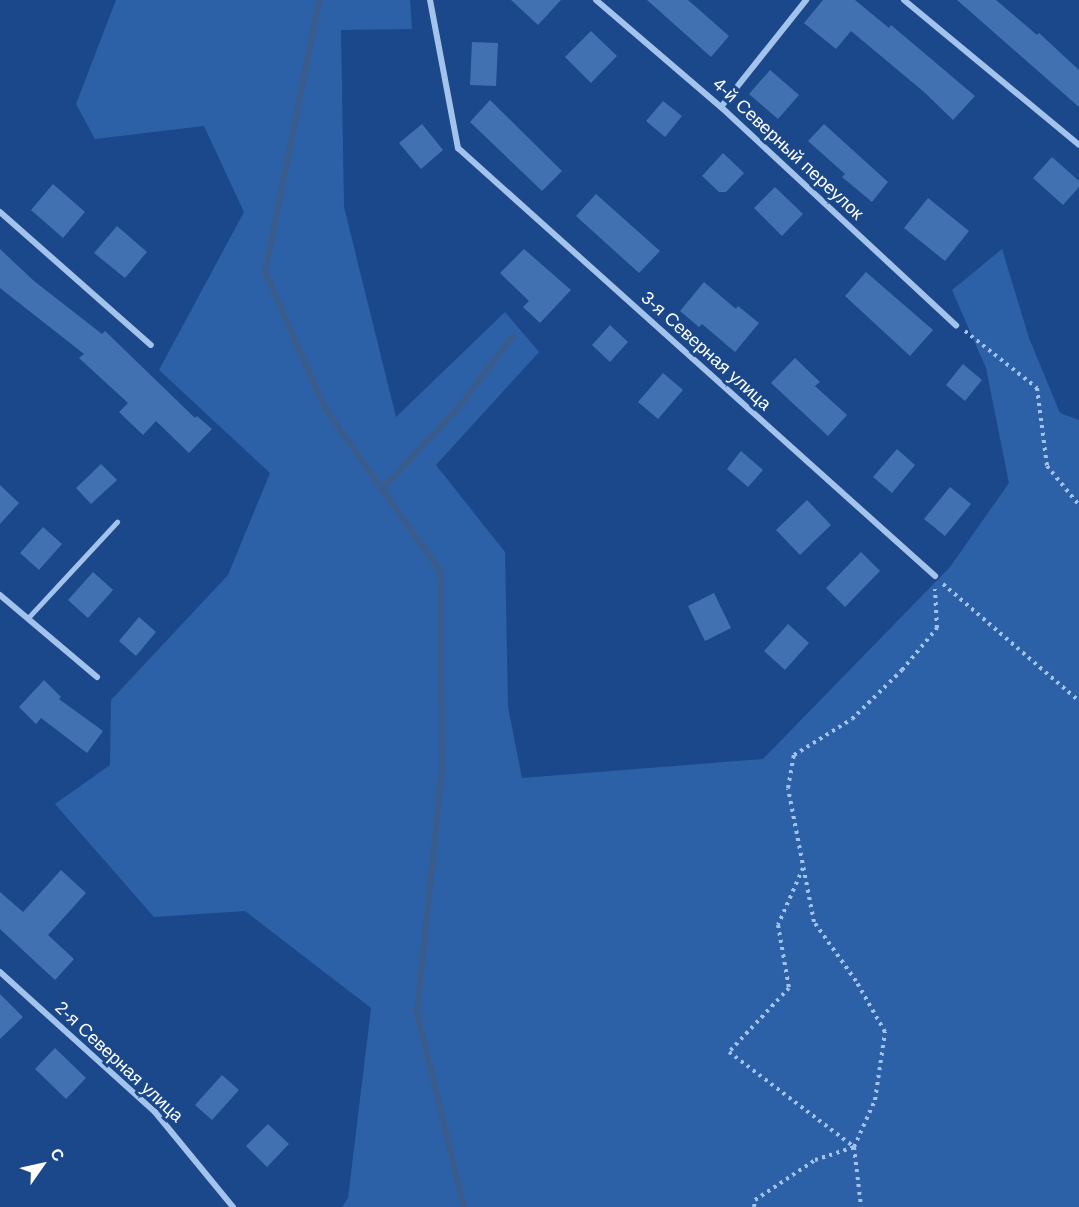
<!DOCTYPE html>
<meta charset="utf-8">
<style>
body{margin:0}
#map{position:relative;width:1079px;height:1207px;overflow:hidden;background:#1a488a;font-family:Arial,sans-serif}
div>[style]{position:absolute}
.green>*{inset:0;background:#2c61a8}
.stream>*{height:6px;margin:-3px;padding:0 3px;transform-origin:3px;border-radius:3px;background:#3a5c8c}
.building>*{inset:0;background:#4271b2}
.path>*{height:4px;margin-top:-2px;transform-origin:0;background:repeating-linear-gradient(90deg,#a3c3ed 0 3px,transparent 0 7.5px)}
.lane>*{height:4.5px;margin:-2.25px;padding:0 2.25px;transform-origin:2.25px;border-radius:2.25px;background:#a3c3ed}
.street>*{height:6px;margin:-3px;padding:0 3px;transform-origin:3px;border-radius:3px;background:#a3c3ed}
span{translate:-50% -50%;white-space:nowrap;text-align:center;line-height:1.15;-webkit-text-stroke:6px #1a488a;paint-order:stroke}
.street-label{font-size:18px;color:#fff}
.north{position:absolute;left:12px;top:1135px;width:60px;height:60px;-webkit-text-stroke:4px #1a488a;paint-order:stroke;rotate:56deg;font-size:16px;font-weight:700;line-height:24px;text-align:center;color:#fff}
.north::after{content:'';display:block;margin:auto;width:21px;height:27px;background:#fff;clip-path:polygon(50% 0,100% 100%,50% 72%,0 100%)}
</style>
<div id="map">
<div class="green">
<div style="clip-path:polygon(116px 0,410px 0,412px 29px,341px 30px,344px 207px,396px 417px,505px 312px,539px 352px,436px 465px,505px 552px,508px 707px,522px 778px,763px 759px,950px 567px,1009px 483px,986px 368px,952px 290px,1002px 249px,1029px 338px,1060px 413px,1079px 420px,1079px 1207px,342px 1207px,348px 1198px,371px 1008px,245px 911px,154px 917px,55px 804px,110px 765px,111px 700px,228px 575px,270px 473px,159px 370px,244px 212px,204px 126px,95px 139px,76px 104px)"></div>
</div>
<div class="stream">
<div style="left:319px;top:0;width:277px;rotate:101.2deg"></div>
<div style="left:265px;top:272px;width:151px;rotate:66.2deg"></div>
<div style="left:326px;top:410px;width:197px;rotate:54.7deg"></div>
<div style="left:440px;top:571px;width:198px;rotate:89.4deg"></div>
<div style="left:442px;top:769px;width:245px;rotate:95.9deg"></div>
<div style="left:417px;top:1013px;width:200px;rotate:76.4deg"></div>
<div style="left:382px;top:489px;width:110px;rotate:-46.8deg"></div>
<div style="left:457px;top:409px;width:92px;rotate:-52.5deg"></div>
</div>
<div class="building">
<div style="clip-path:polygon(511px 0,561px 0,538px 25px)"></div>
<div style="clip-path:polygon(647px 0,688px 0,729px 36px,711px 57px)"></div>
<div style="clip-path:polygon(823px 0,855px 0,889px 28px,891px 25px,975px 96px,953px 120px,924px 92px,851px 31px,836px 49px,804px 23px)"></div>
<div style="clip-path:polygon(957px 0,996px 0,1037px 35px,1039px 33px,1079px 70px,1079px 107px)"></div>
<div style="clip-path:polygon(591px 31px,617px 56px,591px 83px,565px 57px)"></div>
<div style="clip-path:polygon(472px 42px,498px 43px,496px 86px,470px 85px)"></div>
<div style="clip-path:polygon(770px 70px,799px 95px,778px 119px,749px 94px)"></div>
<div style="clip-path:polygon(490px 100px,562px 171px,542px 191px,470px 122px)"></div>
<div style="clip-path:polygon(663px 101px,682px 116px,665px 137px,646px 121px)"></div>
<div style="clip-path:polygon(422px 124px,443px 150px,421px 169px,399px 143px)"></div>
<div style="clip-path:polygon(824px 124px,888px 182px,872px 202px,842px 177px,845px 174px,808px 141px)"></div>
<div style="clip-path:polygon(723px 153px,744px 173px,726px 192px,719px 192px,702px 176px)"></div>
<div style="clip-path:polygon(1052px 157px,1079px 181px,1079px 187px,1063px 205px,1033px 178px)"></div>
<div style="clip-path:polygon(53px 184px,85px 212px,63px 238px,31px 210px)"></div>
<div style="clip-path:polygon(775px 187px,803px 214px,782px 236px,754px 208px)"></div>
<div style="clip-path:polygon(596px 194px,660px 251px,639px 273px,576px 216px)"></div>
<div style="clip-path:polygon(928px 198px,969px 231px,945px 261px,904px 228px)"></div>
<div style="clip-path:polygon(117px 226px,147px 252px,125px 278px,94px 253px)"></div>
<div style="clip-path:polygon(0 249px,34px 281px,102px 334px,105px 331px,195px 418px,197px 416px,212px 429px,189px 453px,156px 421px,143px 435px,119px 412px,128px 403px,79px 358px,84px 354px,0 288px)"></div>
<div style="clip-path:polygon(524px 249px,571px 290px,540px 323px,523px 307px,529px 301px,500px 273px)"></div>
<div style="clip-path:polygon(866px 272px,933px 330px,910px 356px,845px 296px)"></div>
<div style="clip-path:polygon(704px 282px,736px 309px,738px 306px,759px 323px,735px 352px,702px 324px,699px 327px,680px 311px)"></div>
<div style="clip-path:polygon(610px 325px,628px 342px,610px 362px,592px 345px)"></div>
<div style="clip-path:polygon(795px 358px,820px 382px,815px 386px,847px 415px,828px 436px,771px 383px)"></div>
<div style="clip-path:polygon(963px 364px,982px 380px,965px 401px,946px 385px)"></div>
<div style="clip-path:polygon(663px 373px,683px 390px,658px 419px,638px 402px)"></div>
<div style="clip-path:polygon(897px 449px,915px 465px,892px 493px,873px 477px)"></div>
<div style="clip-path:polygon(741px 451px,763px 470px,748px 487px,727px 469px)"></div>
<div style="clip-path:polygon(101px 464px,117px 480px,91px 504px,76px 488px)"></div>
<div style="clip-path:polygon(0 485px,19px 503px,0 524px)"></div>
<div style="clip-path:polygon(950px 487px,971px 504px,945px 536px,924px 519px)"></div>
<div style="clip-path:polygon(807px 500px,831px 525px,800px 555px,776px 530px)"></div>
<div style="clip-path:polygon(43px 527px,62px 544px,39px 570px,20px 553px)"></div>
<div style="clip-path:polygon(861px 552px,880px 571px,845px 607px,826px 588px)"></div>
<div style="clip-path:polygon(93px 572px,113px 590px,88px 618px,68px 600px)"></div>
<div style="clip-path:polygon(714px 593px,731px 628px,705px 641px,688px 606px)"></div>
<div style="clip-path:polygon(139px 617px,156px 632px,136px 656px,119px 641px)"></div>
<div style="clip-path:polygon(788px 624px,809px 643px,785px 670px,764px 651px)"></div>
<div style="clip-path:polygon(44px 680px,61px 697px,59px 699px,103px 731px,87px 753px,41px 718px,36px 724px,19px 707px)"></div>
<div style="clip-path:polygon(61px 870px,86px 893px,48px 935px,74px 959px,55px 980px,0 929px,0 892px,23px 912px)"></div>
<div style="clip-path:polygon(0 994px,23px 1017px,0 1039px)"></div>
<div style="clip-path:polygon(55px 1048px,86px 1078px,66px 1099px,35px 1069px)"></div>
<div style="clip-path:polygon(222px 1075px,239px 1090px,212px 1120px,195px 1105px)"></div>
<div style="clip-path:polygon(268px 1124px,289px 1144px,267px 1167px,246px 1146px)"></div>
</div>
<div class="path">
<div style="left:965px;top:331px;width:92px;rotate:38.4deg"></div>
<div style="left:1037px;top:388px;width:79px;rotate:82.7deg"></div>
<div style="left:1047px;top:466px;width:50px;rotate:50.6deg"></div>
<div style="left:943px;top:584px;width:179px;rotate:40.7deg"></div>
<div style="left:803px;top:868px;width:62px;rotate:113.7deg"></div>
<div style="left:778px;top:925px;width:64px;rotate:80.1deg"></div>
<div style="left:789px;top:988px;width:88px;rotate:133.2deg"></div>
<div style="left:729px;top:1052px;width:157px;rotate:37.2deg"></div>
<div style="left:854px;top:1147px;width:60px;rotate:83.3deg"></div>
<div style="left:754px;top:1207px;width:7px;rotate:-82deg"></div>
<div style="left:755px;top:1200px;width:72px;rotate:-33.7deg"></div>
<div style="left:815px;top:1160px;width:41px;rotate:-18.4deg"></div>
<div style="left:854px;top:1147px;width:51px;rotate:-65.9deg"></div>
<div style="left:875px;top:1100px;width:69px;rotate:-81.6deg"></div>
<div style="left:885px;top:1032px;width:59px;rotate:-119.6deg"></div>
<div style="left:856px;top:981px;width:72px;rotate:-125.4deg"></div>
<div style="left:814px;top:922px;width:136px;rotate:-101deg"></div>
<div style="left:788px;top:788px;width:34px;rotate:-80deg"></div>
<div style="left:794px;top:755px;width:68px;rotate:-31.8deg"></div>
<div style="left:852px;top:719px;width:70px;rotate:-44.4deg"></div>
<div style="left:902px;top:670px;width:55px;rotate:-50.2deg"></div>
<div style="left:937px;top:628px;width:39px;rotate:-93deg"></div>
</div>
<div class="lane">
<div style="left:28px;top:618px;width:131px;rotate:-47.2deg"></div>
</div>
<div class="street">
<div style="left:430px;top:0;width:151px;rotate:79.3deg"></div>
<div style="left:458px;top:148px;width:641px;rotate:41.9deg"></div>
<div style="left:596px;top:0;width:165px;rotate:40.6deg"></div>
<div style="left:721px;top:107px;width:321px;rotate:42.9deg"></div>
<div style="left:904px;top:0;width:227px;rotate:39.6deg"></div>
<div style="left:721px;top:107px;width:137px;rotate:-51.5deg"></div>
<div style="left:0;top:212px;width:201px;rotate:41.4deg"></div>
<div style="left:0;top:595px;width:127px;rotate:40.2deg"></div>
<div style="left:0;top:972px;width:209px;rotate:42.1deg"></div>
<div style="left:155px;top:1112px;width:123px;rotate:50.6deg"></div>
</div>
<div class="street-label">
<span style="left:788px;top:149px;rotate:43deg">4-й Северный переулок</span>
<span style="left:706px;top:351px;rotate:42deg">3-я Северная улица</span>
<span style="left:119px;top:1062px;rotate:43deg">2-я Северная улица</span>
</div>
<div class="north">С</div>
</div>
